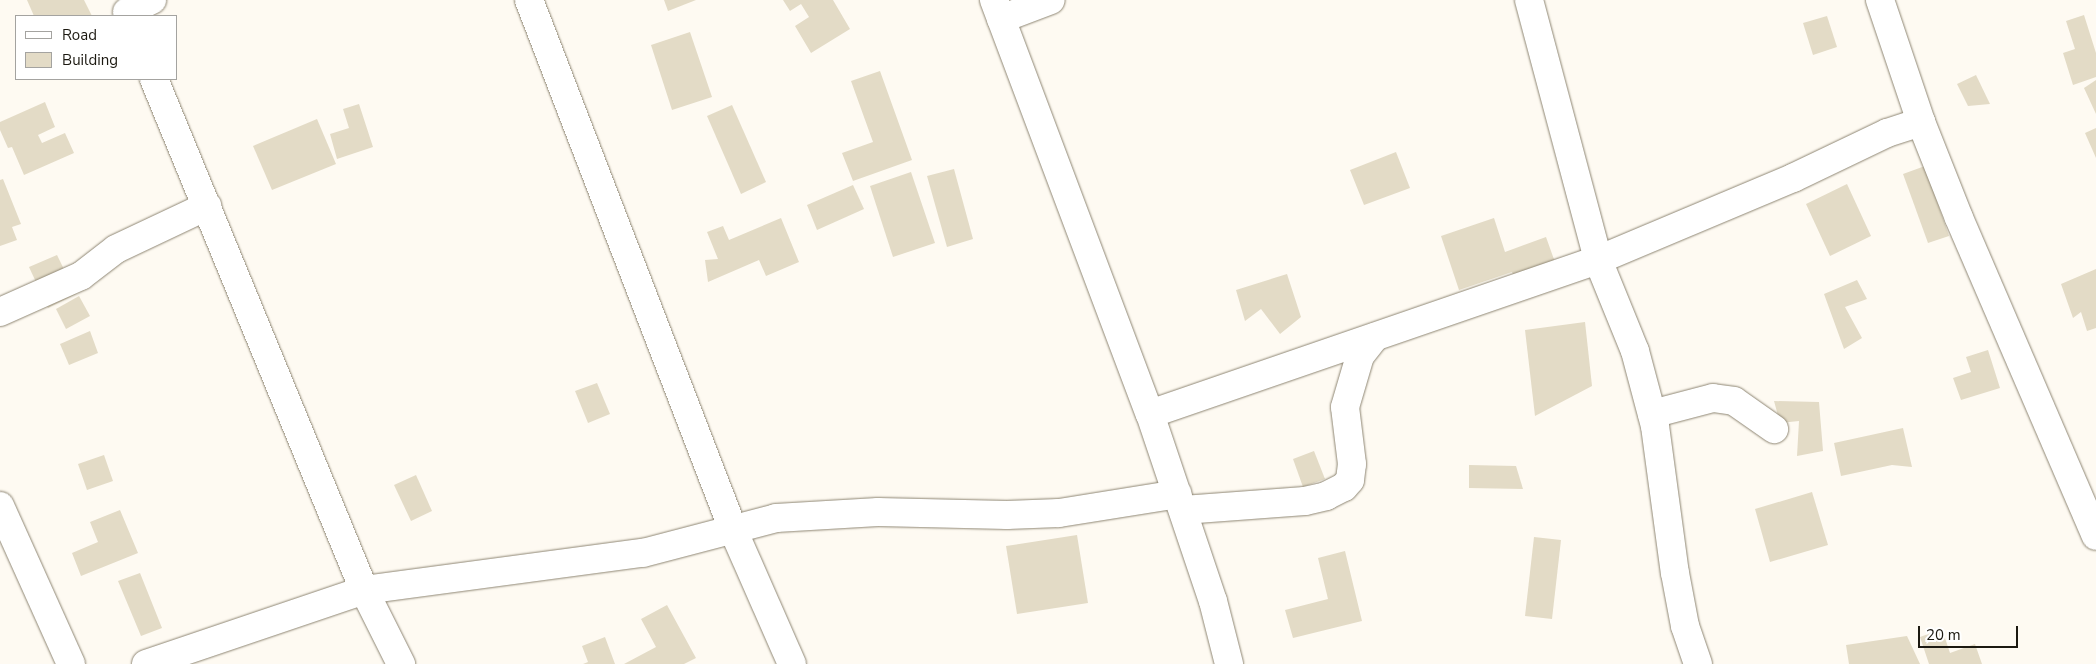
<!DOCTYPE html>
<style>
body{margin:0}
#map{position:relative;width:2096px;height:664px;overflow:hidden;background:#fefaf2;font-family:"Nunito Sans",sans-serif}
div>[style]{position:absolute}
.building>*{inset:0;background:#e3dbc6}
.roads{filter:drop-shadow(0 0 1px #8e8673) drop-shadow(0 0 1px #8e8673)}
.street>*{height:28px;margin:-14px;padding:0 14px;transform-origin:14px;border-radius:14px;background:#fff}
span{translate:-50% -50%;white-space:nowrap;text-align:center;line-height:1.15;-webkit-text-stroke:4px #fff;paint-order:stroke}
.legend{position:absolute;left:15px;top:15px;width:162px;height:65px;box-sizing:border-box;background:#fff;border:1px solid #a4a3a0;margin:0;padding:6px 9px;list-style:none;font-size:15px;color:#1c1911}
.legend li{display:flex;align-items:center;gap:10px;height:25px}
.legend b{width:25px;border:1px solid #a4a3a0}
.scale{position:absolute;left:1918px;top:626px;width:100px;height:22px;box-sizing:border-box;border:2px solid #1c1911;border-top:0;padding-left:6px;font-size:15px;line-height:18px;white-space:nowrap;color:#1c1911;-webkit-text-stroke:4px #fff;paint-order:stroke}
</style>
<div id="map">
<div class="building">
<div style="clip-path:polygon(27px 0,84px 0,92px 16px,34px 16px)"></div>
<div style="clip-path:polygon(664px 0,696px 0,668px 11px)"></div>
<div style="clip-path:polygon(783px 0,833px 0,850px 29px,811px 53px,795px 26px,809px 17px,801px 4px,790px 11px)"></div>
<div style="clip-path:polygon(2084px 15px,2096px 53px,2096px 77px,2073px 85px,2063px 53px,2075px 49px,2066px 21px)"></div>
<div style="clip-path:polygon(1827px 16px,1837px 47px,1813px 55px,1803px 23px)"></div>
<div style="clip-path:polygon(690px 32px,712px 97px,672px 110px,651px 45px)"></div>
<div style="clip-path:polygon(880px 71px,912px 160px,853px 181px,842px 153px,873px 142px,851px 81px)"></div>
<div style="clip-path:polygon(1976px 75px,1990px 104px,1968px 106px,1957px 84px)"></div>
<div style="clip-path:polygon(2096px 80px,2096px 114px,2084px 88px)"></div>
<div style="clip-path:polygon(45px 102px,55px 127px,38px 135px,42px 143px,65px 133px,74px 153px,24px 175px,12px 147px,8px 148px,0 130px,0 122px)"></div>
<div style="clip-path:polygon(359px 104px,373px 147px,337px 159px,330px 134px,349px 128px,343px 109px)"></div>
<div style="clip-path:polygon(732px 105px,766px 182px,741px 194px,707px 116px)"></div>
<div style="clip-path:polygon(317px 119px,336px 164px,272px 190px,253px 146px)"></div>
<div style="clip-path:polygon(2096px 128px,2096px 158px,2085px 133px)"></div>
<div style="clip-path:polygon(1396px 152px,1410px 188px,1364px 205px,1350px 170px)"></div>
<div style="clip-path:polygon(1925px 166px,1949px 236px,1928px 243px,1903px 174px)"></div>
<div style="clip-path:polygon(954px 169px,973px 239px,947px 247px,927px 176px)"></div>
<div style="clip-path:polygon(911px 172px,935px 243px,893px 257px,870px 186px)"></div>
<div style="clip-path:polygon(3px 179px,21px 224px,12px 227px,17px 240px,0 246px,0 180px)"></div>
<div style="clip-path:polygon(1847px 184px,1871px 236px,1830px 256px,1806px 204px)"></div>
<div style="clip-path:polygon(853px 185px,864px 209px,817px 230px,807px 205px)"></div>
<div style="clip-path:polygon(781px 218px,799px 262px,766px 276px,759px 260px,708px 282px,705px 260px,718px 259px,707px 232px,723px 226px,729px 240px)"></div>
<div style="clip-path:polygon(1494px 218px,1505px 252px,1546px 237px,1556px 265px,1515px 280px,1512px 272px,1459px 290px,1441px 236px)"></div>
<div style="clip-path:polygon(57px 255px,76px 294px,48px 308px,29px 267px)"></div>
<div style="clip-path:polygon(2096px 269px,2096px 328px,2087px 331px,2081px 312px,2073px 318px,2061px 284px)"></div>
<div style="clip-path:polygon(1287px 274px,1301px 317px,1280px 334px,1261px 309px,1245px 321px,1236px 290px)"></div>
<div style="clip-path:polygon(1857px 280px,1867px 299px,1845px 307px,1862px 338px,1844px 349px,1824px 294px)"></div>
<div style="clip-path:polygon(79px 296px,90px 316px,66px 329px,56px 309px)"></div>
<div style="clip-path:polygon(1585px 322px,1592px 386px,1535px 416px,1525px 330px)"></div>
<div style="clip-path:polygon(90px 331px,98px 353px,69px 365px,60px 344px)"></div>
<div style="clip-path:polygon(1988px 350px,2000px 388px,1961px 400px,1953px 378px,1971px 372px,1966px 357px)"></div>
<div style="clip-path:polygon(597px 383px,610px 414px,588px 423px,575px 391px)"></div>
<div style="clip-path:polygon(1774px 401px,1819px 402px,1823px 451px,1797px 456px,1799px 421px,1780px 423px)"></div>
<div style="clip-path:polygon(1903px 428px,1912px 467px,1892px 465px,1841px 476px,1834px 443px)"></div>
<div style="clip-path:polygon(1314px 451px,1325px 479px,1303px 487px,1293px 459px)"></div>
<div style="clip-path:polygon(104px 455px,113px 481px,87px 490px,78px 464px)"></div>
<div style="clip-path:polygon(1469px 465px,1516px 466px,1523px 489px,1469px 488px)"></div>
<div style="clip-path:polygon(416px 475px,432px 511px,411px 521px,394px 485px)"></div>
<div style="clip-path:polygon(1812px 492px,1828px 545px,1770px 562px,1755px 509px)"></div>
<div style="clip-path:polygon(120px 510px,138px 553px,81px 576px,72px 553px,98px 542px,90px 522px)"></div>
<div style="clip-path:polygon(1077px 535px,1088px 603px,1017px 614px,1006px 546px)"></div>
<div style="clip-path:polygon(1534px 537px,1561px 540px,1552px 619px,1525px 616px)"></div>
<div style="clip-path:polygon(1345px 551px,1362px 621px,1293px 638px,1285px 610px,1328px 599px,1318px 558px)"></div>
<div style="clip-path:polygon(140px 573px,162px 628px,141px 636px,118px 581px)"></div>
<div style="clip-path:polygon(667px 605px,696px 658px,684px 664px,624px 664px,656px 647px,641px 619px)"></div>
<div style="clip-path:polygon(1942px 629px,1950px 653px,1975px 644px,1982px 664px,1929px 664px,1920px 637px)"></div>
<div style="clip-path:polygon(1907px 636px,1920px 664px,1849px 664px,1846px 645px)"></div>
<div style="clip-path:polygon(605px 637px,615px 664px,583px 664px,588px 662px,582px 646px)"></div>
</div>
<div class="roads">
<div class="street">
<div style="left:529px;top:0;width:570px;rotate:68.93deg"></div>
<div style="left:734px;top:532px;width:144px;rotate:66.3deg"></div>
<div style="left:994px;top:0;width:442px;rotate:69.4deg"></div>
<div style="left:1150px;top:414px;width:197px;rotate:71.4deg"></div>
<div style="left:1213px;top:601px;width:65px;rotate:75.7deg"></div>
<div style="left:1529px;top:0;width:269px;rotate:75.1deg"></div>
<div style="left:1598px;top:260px;width:98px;rotate:67.9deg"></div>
<div style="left:1635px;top:351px;width:78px;rotate:75.1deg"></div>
<div style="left:1655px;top:426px;width:148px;rotate:82.3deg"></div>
<div style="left:1675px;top:573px;width:54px;rotate:79.3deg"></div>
<div style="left:1685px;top:626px;width:40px;rotate:71.1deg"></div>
<div style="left:1880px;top:0;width:129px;rotate:71.4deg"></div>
<div style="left:1921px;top:122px;width:103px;rotate:68.4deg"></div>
<div style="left:1959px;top:218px;width:346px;rotate:66.7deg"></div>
<div style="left:127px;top:12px;width:28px;rotate:-26deg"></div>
<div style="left:1001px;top:19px;width:53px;rotate:-20.8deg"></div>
<div style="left:154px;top:79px;width:552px;rotate:67.66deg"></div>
<div style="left:364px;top:590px;width:83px;rotate:63.4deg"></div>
<div style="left:0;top:312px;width:89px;rotate:-24deg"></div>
<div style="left:81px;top:276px;width:44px;rotate:-37.6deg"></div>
<div style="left:116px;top:249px;width:101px;rotate:-25.3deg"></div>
<div style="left:1150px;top:414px;width:474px;rotate:-19deg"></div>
<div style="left:1598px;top:260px;width:212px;rotate:-22.8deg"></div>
<div style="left:1793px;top:178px;width:104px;rotate:-25.6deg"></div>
<div style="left:1887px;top:133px;width:36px;rotate:-18deg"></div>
<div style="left:1652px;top:414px;width:63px;rotate:-14.7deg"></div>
<div style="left:1713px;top:398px;width:21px;rotate:8deg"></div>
<div style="left:1734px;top:401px;width:49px;rotate:35deg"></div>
<div style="left:0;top:506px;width:173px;rotate:65.8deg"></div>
<div style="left:1183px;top:510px;width:122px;rotate:-4.2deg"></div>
<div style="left:1305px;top:501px;width:22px;rotate:-13deg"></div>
<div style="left:1326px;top:496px;width:20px;rotate:-27deg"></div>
<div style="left:1344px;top:487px;width:9px;rotate:-49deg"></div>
<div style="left:1350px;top:480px;width:16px;rotate:-83deg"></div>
<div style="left:1352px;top:464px;width:57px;rotate:-97deg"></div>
<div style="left:1345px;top:407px;width:53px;rotate:-73.6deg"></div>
<div style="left:1360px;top:356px;width:24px;rotate:-52deg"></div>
<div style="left:146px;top:664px;width:230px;rotate:-18.7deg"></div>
<div style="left:364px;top:590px;width:281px;rotate:-7.6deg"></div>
<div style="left:643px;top:553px;width:138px;rotate:-14.7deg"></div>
<div style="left:776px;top:518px;width:102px;rotate:-3.4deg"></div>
<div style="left:878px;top:512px;width:129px;rotate:1.3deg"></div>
<div style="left:1007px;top:515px;width:52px;rotate:-2.2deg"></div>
<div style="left:1059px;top:513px;width:120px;rotate:-9.1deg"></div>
</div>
</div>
<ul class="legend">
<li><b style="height:6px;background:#fff"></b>Road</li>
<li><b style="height:14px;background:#e3dbc6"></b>Building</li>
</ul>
<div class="scale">20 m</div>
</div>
